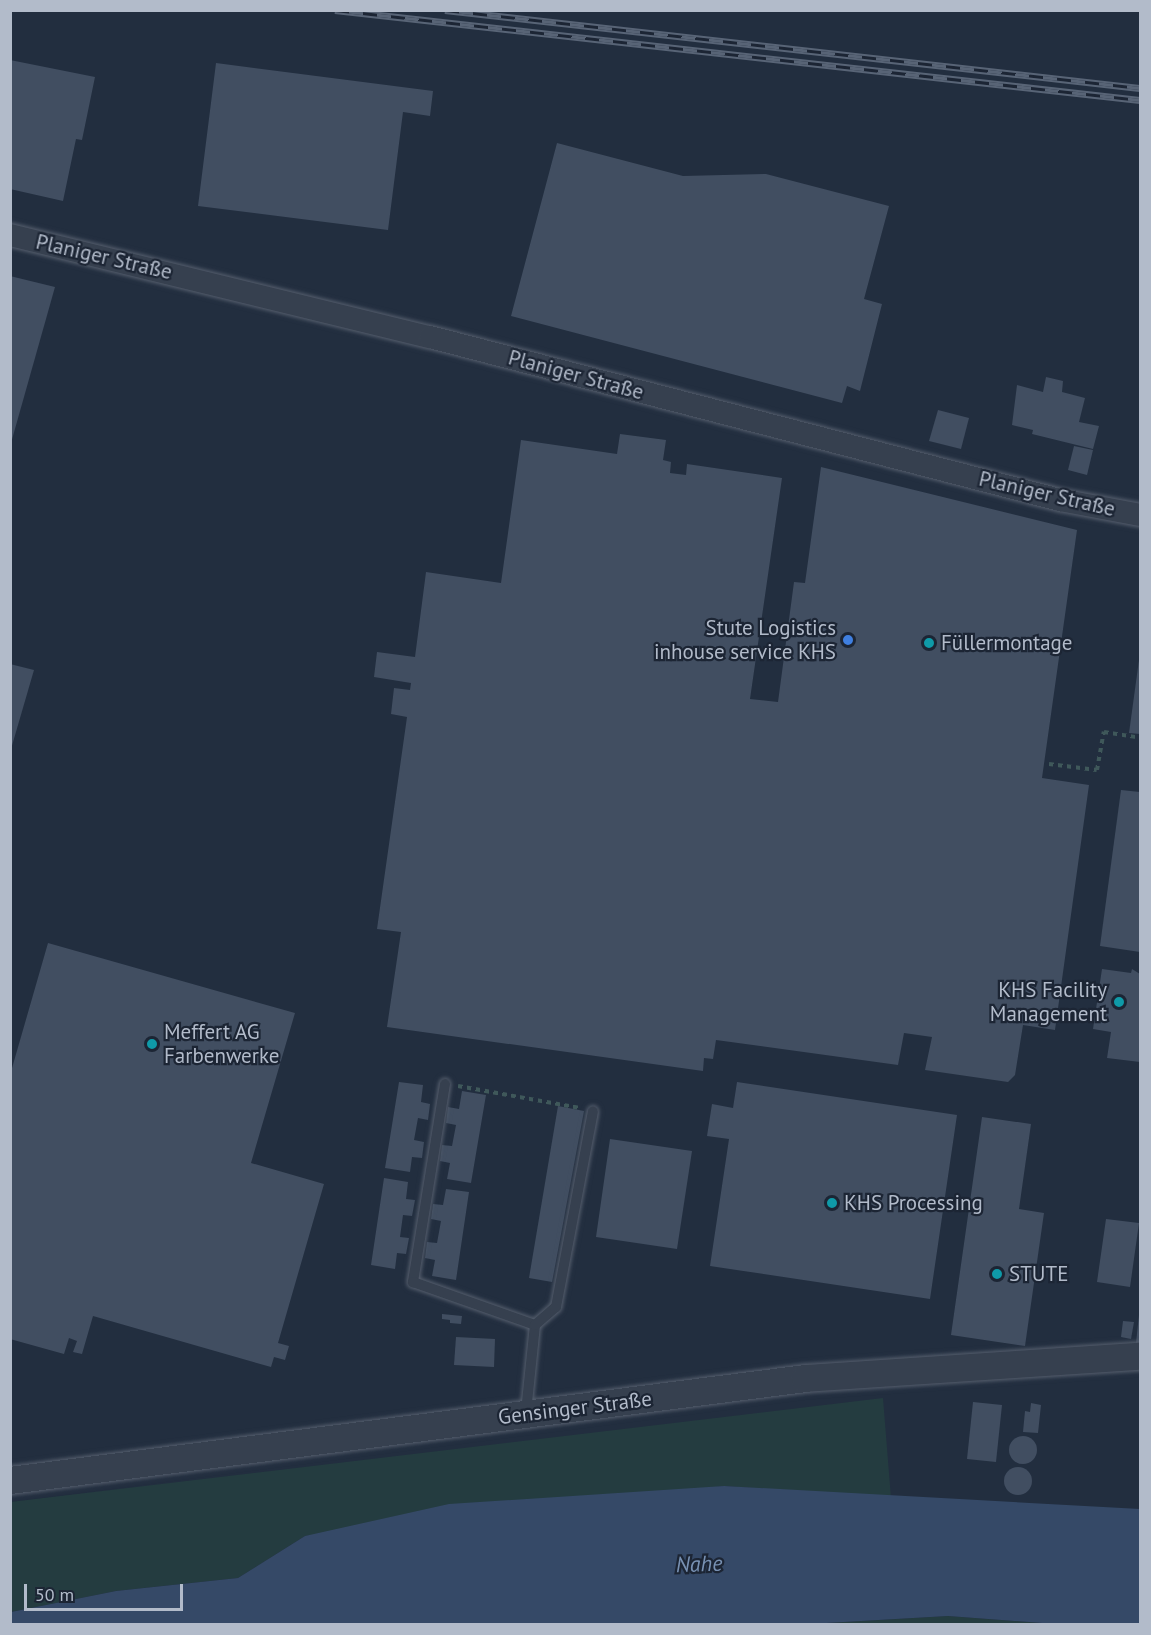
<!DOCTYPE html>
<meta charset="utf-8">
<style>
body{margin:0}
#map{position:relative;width:1151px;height:1635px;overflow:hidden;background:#222e3f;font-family:"PT Sans",sans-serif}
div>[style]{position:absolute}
.green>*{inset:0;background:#243c40}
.water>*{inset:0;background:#354967}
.building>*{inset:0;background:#414e61}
.round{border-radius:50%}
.path>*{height:4px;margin-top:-2px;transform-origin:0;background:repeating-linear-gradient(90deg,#3f585a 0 4.5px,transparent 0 9px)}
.roads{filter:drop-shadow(0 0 2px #555e6d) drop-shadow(0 0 2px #555e6d)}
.service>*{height:10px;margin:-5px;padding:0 5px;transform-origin:5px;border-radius:5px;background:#36404f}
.minor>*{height:22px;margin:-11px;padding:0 11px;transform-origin:11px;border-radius:11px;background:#36404f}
.tertiary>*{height:27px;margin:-13.5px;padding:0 13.5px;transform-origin:13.5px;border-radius:13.5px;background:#36404f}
.rail>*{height:7px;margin-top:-3.5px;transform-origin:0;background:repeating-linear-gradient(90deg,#1c2534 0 14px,#586476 0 28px);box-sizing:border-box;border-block:2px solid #586476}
.dots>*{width:16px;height:16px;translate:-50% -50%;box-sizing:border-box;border:3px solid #1c2534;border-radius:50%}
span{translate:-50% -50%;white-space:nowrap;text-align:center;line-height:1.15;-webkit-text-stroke:4.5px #1c2534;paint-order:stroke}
.street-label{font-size:21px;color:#b2bbca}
.poi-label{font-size:21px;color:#b2bbca}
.right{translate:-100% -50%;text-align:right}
.left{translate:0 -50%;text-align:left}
.water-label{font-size:22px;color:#7891b3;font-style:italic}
.frame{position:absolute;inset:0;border:12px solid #b2bbca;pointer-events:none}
.scale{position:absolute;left:24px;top:1584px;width:159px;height:27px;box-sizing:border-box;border:3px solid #b2bbca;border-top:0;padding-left:8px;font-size:18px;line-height:21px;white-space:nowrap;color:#b2bbca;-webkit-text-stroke:4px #1c2534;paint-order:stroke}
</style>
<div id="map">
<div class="green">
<div style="clip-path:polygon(883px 1398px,891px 1498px,724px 1486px,305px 1536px,238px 1578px,116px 1591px,11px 1612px,10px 1502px)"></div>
<div style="clip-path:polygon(948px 1616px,1055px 1624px,809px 1624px)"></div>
</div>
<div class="water">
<div style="clip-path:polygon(724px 1486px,1140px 1509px,1140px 1624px,1055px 1624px,948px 1616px,809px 1624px,11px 1624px,11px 1612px,116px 1591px,238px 1578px,305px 1536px,449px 1504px)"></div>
</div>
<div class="building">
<div style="clip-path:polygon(10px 60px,95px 77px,82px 140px,76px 139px,63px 201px,10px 189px)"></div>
<div style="clip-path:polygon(216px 63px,433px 91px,430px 116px,403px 112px,388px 230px,198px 206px)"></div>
<div style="clip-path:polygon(557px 143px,683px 176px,766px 174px,889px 206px,864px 299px,882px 304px,860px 391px,847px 386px,842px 403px,511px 316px)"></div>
<div style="clip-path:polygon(10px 276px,55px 287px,11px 443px,10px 443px)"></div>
<div style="clip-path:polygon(1046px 377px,1063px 381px,1062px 392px,1085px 398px,1079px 422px,1099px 426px,1093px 449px,1032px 434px,1033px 430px,1012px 425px,1017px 385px,1043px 392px)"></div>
<div style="clip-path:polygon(938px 410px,969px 418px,961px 449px,929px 441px)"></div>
<div style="clip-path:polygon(620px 434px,666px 440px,663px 460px,671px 462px,670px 473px,686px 475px,687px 464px,782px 478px,750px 699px,778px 702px,794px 582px,805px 583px,821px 467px,1077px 530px,1042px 778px,1089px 785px,1055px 1030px,1023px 1025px,1015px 1075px,1008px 1082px,925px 1070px,932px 1037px,904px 1033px,898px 1065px,716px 1040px,713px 1059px,704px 1058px,703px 1071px,387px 1027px,401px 932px,377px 929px,407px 717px,391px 714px,394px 688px,410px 690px,411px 683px,374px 677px,377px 652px,415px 657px,426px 572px,501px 583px,521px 440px,617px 454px)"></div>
<div style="clip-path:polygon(1074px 446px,1093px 450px,1087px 475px,1068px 470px)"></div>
<div style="clip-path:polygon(1139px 660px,1140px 660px,1140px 734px,1129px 733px)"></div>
<div style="clip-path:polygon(10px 664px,34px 670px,11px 749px,10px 749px)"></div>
<div style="clip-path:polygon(1121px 790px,1140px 792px,1140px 952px,1100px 946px)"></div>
<div style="clip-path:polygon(48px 943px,295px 1013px,251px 1163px,324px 1184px,278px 1343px,289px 1346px,285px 1360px,274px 1357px,271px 1367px,93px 1316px,82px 1354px,73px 1352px,77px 1341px,69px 1338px,64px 1354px,10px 1339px,10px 1075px)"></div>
<div style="clip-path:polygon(1102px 969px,1131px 973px,1132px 969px,1140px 974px,1140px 1062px,1107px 1058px,1111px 1032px,1093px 1029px)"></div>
<div style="clip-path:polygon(399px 1082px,423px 1085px,421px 1102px,430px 1104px,428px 1120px,418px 1118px,414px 1140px,424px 1142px,422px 1158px,412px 1157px,410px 1172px,385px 1168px)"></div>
<div style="clip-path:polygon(737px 1082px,957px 1115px,930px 1299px,710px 1266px,729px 1139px,707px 1136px,712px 1104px,733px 1108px)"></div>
<div style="clip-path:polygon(462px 1091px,486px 1095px,471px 1183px,447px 1179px,450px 1163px,440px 1161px,442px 1145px,452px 1146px,456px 1125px,446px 1123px,448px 1107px,459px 1109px)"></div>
<div style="clip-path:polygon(558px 1106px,584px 1111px,552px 1282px,529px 1278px)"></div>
<div style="clip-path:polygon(982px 1117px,1031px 1124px,1019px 1209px,1044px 1213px,1025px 1346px,951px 1335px)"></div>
<div style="clip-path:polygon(610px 1139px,692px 1151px,677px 1249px,596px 1237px)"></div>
<div style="clip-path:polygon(384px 1178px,408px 1182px,406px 1199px,415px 1200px,412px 1216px,403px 1215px,400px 1237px,409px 1238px,406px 1254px,397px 1253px,395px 1269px,371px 1265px)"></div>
<div style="clip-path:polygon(446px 1189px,469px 1192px,456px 1280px,432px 1276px,435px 1260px,425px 1258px,427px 1242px,437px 1243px,441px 1221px,431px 1219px,433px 1204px,443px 1205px)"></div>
<div style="clip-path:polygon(1106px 1219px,1139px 1223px,1130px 1287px,1097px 1282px)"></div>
<div style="clip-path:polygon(442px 1314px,462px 1316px,461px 1324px,450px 1323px,450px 1320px,442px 1319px)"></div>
<div style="clip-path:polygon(1139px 1315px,1140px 1342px,1136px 1343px)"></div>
<div style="clip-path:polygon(1123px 1321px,1134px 1322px,1131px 1339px,1121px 1337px)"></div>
<div style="clip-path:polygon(456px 1337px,495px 1339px,494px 1367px,454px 1365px)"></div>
<div style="clip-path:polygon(973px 1402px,1002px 1405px,996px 1462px,967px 1459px)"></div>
<div style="clip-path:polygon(1031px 1403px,1041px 1405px,1038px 1433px,1023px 1432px,1025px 1411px,1030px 1412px)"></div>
<div class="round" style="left:1009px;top:1436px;width:28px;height:28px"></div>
<div class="round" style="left:1004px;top:1467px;width:28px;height:28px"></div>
</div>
<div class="path">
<div style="left:1049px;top:764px;width:48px;rotate:7.1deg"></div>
<div style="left:1097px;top:770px;width:39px;rotate:-80deg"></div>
<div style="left:1104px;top:732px;width:36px;rotate:9deg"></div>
<div style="left:458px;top:1086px;width:124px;rotate:10.2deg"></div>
</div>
<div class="roads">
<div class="service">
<div style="left:445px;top:1084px;width:201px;rotate:99.2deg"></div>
<div style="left:413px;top:1282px;width:129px;rotate:19.4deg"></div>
<div style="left:526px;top:1412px;width:87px;rotate:-84.1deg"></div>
<div style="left:535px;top:1325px;width:28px;rotate:-41deg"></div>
<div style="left:556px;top:1307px;width:199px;rotate:-79.3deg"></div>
</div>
<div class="minor">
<div style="left:10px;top:235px;width:432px;rotate:13.7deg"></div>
<div style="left:430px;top:337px;width:651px;rotate:14.51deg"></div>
<div style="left:1060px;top:500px;width:81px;rotate:10.6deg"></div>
</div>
<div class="tertiary">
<div style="left:10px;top:1480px;width:802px;rotate:-7.31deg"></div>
<div style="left:805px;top:1378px;width:336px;rotate:-3.8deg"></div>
</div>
</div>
<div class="rail">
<div style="left:335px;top:10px;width:810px;rotate:6.38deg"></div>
<div style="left:445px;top:10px;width:699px;rotate:6.4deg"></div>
</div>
<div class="dots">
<div style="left:848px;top:640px;background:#3f7fe0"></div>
<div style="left:929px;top:643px;background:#0f9aa8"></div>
<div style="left:1119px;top:1002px;background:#0f9aa8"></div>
<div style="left:152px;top:1044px;background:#0f9aa8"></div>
<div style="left:832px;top:1203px;background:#0f9aa8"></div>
<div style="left:997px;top:1274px;background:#0f9aa8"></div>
</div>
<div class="street-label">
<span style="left:104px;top:257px;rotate:13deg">Planiger Straße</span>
<span style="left:576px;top:375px;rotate:15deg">Planiger Straße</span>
<span style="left:1047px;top:494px;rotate:13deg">Planiger Straße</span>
<span style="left:575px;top:1408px;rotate:-7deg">Gensinger Straße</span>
</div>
<div class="poi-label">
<span class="right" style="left:836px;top:640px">Stute Logistics<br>inhouse service KHS</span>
<span class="left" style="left:941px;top:643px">Füllermontage</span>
<span class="right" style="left:1107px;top:1002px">KHS Facility<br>Management</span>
<span class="left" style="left:164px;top:1044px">Meffert AG<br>Farbenwerke</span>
<span class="left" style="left:844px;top:1203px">KHS Processing</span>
<span class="left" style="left:1009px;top:1274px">STUTE</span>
</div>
<div class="water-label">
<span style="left:699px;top:1564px;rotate:-2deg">Nahe</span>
</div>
<div class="frame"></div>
<div class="scale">50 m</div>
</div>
